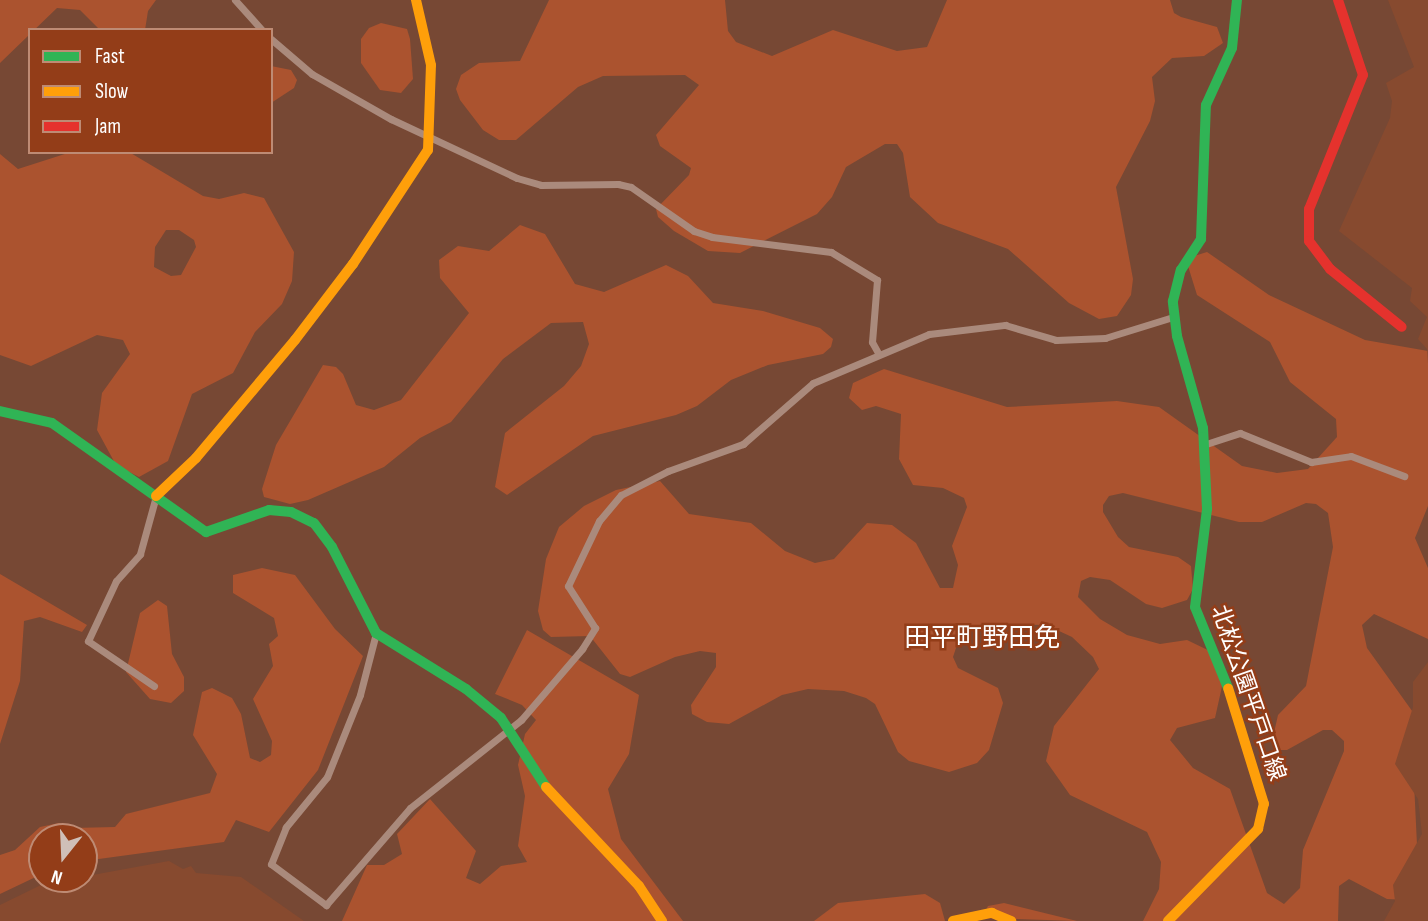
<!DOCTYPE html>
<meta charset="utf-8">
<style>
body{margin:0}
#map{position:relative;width:1428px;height:921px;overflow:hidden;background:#774834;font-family:"Sofia Sans Condensed","Noto Sans JP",sans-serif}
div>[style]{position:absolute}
.green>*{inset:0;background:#ab532f}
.water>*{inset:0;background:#874a2f}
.street>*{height:7px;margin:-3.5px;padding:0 3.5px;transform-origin:3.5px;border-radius:3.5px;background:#aa8a7c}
.fast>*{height:10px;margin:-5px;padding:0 5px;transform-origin:5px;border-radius:5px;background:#30b455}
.slow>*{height:10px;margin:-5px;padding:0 5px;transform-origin:5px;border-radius:5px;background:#ff9f0a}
.jam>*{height:10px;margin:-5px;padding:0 5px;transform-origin:5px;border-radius:5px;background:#e5322d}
span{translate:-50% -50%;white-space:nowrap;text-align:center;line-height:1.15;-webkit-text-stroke:5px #933d18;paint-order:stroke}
.street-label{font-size:23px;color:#fff}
.quarter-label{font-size:26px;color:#fff}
.legend{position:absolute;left:28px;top:28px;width:245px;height:126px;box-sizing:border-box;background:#933d18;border:2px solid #be8b74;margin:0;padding:9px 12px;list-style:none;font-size:21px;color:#fff}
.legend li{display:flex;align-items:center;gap:14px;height:35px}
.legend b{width:35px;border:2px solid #be8b74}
.north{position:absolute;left:28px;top:823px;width:70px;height:70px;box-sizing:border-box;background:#933d18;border:2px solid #be8b74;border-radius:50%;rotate:198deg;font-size:19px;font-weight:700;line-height:28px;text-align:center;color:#fff}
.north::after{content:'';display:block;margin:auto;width:24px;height:32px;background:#cfbfb8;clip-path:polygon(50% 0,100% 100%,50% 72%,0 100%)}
</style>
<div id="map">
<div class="green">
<div style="clip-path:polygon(0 0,156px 0,148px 11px,145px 30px,100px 30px,80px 10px,57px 8px,0 63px)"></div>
<div style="clip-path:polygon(549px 0,725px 0,728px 31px,736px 42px,772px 56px,833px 30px,897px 51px,927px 47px,947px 0,1170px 0,1174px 13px,1181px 17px,1217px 27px,1223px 43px,1204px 56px,1172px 58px,1152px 77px,1155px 101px,1150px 121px,1116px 187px,1133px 279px,1131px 295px,1117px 316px,1099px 319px,1069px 303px,1008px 249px,938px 223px,910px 197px,903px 153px,897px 144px,885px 144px,846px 167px,832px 197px,817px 214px,740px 253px,708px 251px,674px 231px,658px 217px,656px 209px,689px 175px,691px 168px,660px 146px,656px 135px,699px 85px,685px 75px,603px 76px,578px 87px,516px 140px,499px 140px,483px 130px,460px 100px,456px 89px,461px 75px,479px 63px,520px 61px)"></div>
<div style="clip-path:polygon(381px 23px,407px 29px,410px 39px,413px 79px,401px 93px,380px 90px,361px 63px,361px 39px,369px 28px)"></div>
<div style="clip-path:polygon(271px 66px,291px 70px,297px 80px,294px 88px,271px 103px)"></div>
<div style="clip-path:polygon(evenodd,71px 152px,129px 152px,203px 196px,219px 199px,244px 193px,264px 198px,294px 252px,292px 281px,282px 304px,255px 332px,233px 373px,192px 394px,168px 461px,139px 477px,116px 465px,97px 430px,102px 393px,130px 354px,123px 340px,97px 335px,31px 366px,0 355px,0 154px,18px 169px,71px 152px,166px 230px,179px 230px,194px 240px,196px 247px,181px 275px,171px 276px,154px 267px,155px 247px,166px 230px)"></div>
<div style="clip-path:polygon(520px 225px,545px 234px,575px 284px,604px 292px,666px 265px,688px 276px,713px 303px,763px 311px,820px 328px,833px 339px,831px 347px,823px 354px,768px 365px,731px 380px,697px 406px,676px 415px,593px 436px,507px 495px,495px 487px,505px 433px,564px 386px,581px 366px,589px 344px,583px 322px,551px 323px,503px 359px,451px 422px,420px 438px,384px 467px,308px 500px,290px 504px,264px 497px,262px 489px,276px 445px,323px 365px,336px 367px,343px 374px,356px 405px,374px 410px,401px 400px,469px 313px,440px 278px,439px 260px,458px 246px,489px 251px)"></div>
<div style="clip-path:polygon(evenodd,1207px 252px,1269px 295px,1365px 340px,1428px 351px,1428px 506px,1415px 538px,1428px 568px,1428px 639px,1374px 614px,1362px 625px,1367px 648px,1420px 722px,1414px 782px,1418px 866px,1409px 900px,1387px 899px,1349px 879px,1339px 886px,1338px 921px,1143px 921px,1159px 889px,1161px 862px,1147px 832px,1070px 795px,1046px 761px,1054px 726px,1099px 669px,1093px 657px,1072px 637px,1046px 625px,982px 624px,960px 636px,953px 657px,958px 668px,998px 688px,1003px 703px,989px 750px,977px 763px,949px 772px,909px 761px,898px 752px,875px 704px,866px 698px,844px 691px,808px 689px,782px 695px,729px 724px,707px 722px,692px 714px,691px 705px,716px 667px,716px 653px,700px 651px,675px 657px,630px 677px,620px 674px,590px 636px,551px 637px,543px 630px,538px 611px,546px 559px,559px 527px,584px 506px,616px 490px,660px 481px,689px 514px,751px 523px,785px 551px,815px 563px,834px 559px,867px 523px,892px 525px,916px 543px,940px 588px,953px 588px,958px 565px,952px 546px,967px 507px,964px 498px,943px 488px,913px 485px,899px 459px,901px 414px,876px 406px,862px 410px,849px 398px,853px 383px,884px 369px,1007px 407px,1117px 401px,1159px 407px,1242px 466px,1277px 473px,1308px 469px,1337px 437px,1336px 419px,1290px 382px,1270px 342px,1197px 295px,1188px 266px,1191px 257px,1207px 252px,1123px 493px,1239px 522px,1262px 522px,1306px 503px,1316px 504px,1328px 513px,1333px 547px,1306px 686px,1278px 715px,1273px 737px,1278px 750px,1287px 750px,1323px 730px,1332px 730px,1344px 741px,1344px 751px,1303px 850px,1300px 888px,1284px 904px,1267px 893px,1230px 789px,1193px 768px,1170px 740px,1177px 728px,1215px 718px,1223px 682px,1214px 653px,1187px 640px,1160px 644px,1127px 635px,1100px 619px,1078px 597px,1081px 581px,1090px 577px,1110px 580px,1146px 604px,1162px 608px,1187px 600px,1193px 589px,1191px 566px,1178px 557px,1129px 547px,1118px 537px,1103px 512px,1103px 505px,1109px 496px,1123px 493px)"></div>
<div style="clip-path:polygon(262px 568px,295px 575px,335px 629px,363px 656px,318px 770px,269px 832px,236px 820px,224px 842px,84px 861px,84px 837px,42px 837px,42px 874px,0 894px,0 855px,15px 850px,40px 827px,59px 823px,73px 828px,115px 827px,126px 814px,210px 793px,217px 774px,193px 735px,202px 692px,212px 688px,232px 698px,241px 714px,250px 758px,260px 762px,271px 755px,272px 741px,253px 699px,273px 666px,269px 644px,278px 636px,274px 618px,233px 593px,233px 575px)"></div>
<div style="clip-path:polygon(0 574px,87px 625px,82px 632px,40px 617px,24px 621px,20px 681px,0 744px)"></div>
<div style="clip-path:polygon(158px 600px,167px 606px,172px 654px,184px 677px,184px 691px,171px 703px,150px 699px,126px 672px,140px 613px)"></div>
<div style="clip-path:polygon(527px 630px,639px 695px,629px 754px,608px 789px,621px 839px,683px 921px,342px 921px,367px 865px,384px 865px,402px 854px,397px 834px,430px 799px,476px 851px,466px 878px,480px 884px,501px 866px,527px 862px,518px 846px,525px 796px,518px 765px,525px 734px,536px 720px,522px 705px,495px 694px)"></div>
<div style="clip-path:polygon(925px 894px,940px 903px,945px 921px,814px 921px,838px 903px)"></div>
<div style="clip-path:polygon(1004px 903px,1077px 921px,982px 918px,988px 906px)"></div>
</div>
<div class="water">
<div style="clip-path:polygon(1388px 0,1428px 0,1428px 364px,1427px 349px,1418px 339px,1427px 317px,1410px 301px,1412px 288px,1339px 231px,1390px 118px,1392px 101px,1386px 83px,1414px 67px)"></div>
<div style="clip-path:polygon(1428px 662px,1428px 921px,1384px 921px,1395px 901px,1393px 885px,1422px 834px,1418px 799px,1395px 764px,1413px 707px,1413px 682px)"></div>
<div style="clip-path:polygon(169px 861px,183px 869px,191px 866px,196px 873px,241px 877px,304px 921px,0 921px,0 905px,43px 884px)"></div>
</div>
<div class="street">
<div style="left:235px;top:0;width:40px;rotate:48deg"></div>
<div style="left:271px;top:39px;width:54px;rotate:40.5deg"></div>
<div style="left:312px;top:74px;width:91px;rotate:29.7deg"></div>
<div style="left:391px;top:119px;width:139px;rotate:25.1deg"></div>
<div style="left:517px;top:178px;width:25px;rotate:16deg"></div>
<div style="left:541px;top:185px;width:77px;rotate:-0.7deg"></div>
<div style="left:618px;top:184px;width:13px;rotate:13deg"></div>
<div style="left:631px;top:187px;width:77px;rotate:34.9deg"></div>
<div style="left:694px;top:231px;width:19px;rotate:18deg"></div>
<div style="left:712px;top:237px;width:120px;rotate:7.2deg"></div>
<div style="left:831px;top:252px;width:54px;rotate:31.3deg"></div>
<div style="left:877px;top:280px;width:62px;rotate:94.6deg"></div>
<div style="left:872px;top:342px;width:13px;rotate:61deg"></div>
<div style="left:1203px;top:445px;width:39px;rotate:-18deg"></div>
<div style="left:1240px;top:433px;width:77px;rotate:22.2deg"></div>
<div style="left:1311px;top:462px;width:40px;rotate:-8.5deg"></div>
<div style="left:1351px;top:456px;width:57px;rotate:20.7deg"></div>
<div style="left:376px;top:633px;width:64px;rotate:104.5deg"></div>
<div style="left:360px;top:695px;width:88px;rotate:111.9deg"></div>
<div style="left:327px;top:777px;width:65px;rotate:129.4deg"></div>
<div style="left:286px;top:827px;width:40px;rotate:112deg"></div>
<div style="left:271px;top:864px;width:69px;rotate:36.7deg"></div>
<div style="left:326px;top:905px;width:128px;rotate:-49.1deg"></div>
<div style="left:410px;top:808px;width:142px;rotate:-38.4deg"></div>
<div style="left:521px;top:720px;width:94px;rotate:-49.3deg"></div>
<div style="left:582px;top:649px;width:25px;rotate:-58deg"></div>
<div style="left:595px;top:628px;width:50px;rotate:-122.7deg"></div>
<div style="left:568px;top:586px;width:72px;rotate:-64.5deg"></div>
<div style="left:599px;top:521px;width:34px;rotate:-50deg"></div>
<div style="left:621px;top:495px;width:53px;rotate:-27.1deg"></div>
<div style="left:668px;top:471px;width:80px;rotate:-19.8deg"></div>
<div style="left:743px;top:444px;width:93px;rotate:-41.1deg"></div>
<div style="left:813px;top:383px;width:126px;rotate:-22.9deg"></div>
<div style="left:929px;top:334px;width:77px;rotate:-6.8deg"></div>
<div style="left:1005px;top:325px;width:53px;rotate:16.4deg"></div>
<div style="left:1056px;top:340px;width:49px;rotate:-2.3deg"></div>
<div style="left:1105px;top:338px;width:71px;rotate:-17.2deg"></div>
<div style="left:154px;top:686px;width:80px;rotate:-145.7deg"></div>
<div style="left:88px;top:641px;width:66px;rotate:-65deg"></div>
<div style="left:116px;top:581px;width:36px;rotate:-48deg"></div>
<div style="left:140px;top:554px;width:60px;rotate:-74.6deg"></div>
</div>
<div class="fast">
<div style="left:0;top:411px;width:53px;rotate:13deg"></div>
<div style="left:52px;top:423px;width:189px;rotate:35.3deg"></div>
<div style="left:206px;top:532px;width:67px;rotate:-19.2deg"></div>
<div style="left:269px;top:510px;width:22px;rotate:5deg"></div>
<div style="left:291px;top:512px;width:25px;rotate:26deg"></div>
<div style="left:314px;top:523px;width:30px;rotate:53deg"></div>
<div style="left:332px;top:547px;width:97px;rotate:62.9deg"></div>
<div style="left:376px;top:633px;width:106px;rotate:31.9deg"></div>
<div style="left:466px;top:689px;width:45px;rotate:39.6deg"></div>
<div style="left:501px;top:718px;width:82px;rotate:56.9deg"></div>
<div style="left:1228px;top:688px;width:87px;rotate:-112.2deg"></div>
<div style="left:1195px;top:607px;width:99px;rotate:-83deg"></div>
<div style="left:1207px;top:509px;width:81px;rotate:-92.8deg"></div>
<div style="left:1203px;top:428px;width:96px;rotate:-105.8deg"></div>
<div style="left:1177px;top:336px;width:35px;rotate:-97deg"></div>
<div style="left:1173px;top:301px;width:32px;rotate:-76deg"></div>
<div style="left:1181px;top:270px;width:37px;rotate:-57deg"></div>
<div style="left:1201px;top:239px;width:134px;rotate:-87.9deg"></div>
<div style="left:1206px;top:105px;width:63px;rotate:-65.5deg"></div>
<div style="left:1232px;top:48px;width:48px;rotate:-84.1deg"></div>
</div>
<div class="slow">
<div style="left:156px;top:496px;width:55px;rotate:-43.5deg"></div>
<div style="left:196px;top:458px;width:154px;rotate:-50deg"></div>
<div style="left:295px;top:340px;width:96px;rotate:-52.7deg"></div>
<div style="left:353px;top:264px;width:136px;rotate:-56.7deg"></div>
<div style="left:428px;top:150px;width:85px;rotate:-88deg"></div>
<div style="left:431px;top:65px;width:67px;rotate:-103deg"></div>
<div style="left:546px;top:787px;width:136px;rotate:46.8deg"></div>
<div style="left:639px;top:886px;width:42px;rotate:56.7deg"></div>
<div style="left:953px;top:921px;width:40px;rotate:-12deg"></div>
<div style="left:992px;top:913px;width:21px;rotate:23deg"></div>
<div style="left:1168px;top:921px;width:129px;rotate:-45.6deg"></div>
<div style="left:1258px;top:829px;width:26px;rotate:-77deg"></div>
<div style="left:1264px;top:804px;width:121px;rotate:-107.2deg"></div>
</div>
<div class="jam">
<div style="left:1338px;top:0;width:79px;rotate:71.6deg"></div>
<div style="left:1363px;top:75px;width:144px;rotate:111.9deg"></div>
<div style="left:1309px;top:209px;width:32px;rotate:90deg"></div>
<div style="left:1309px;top:241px;width:35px;rotate:53deg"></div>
<div style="left:1330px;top:269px;width:92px;rotate:38.9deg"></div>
</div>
<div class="street-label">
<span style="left:1248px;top:693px;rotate:71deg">北松公園平戸口線</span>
</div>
<div class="quarter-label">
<span style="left:982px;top:639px">田平町野田免</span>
</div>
<ul class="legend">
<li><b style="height:9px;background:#30b455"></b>Fast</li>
<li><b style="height:9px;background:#ff9f0a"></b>Slow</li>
<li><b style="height:9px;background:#e5322d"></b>Jam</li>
</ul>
<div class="north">N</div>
</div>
